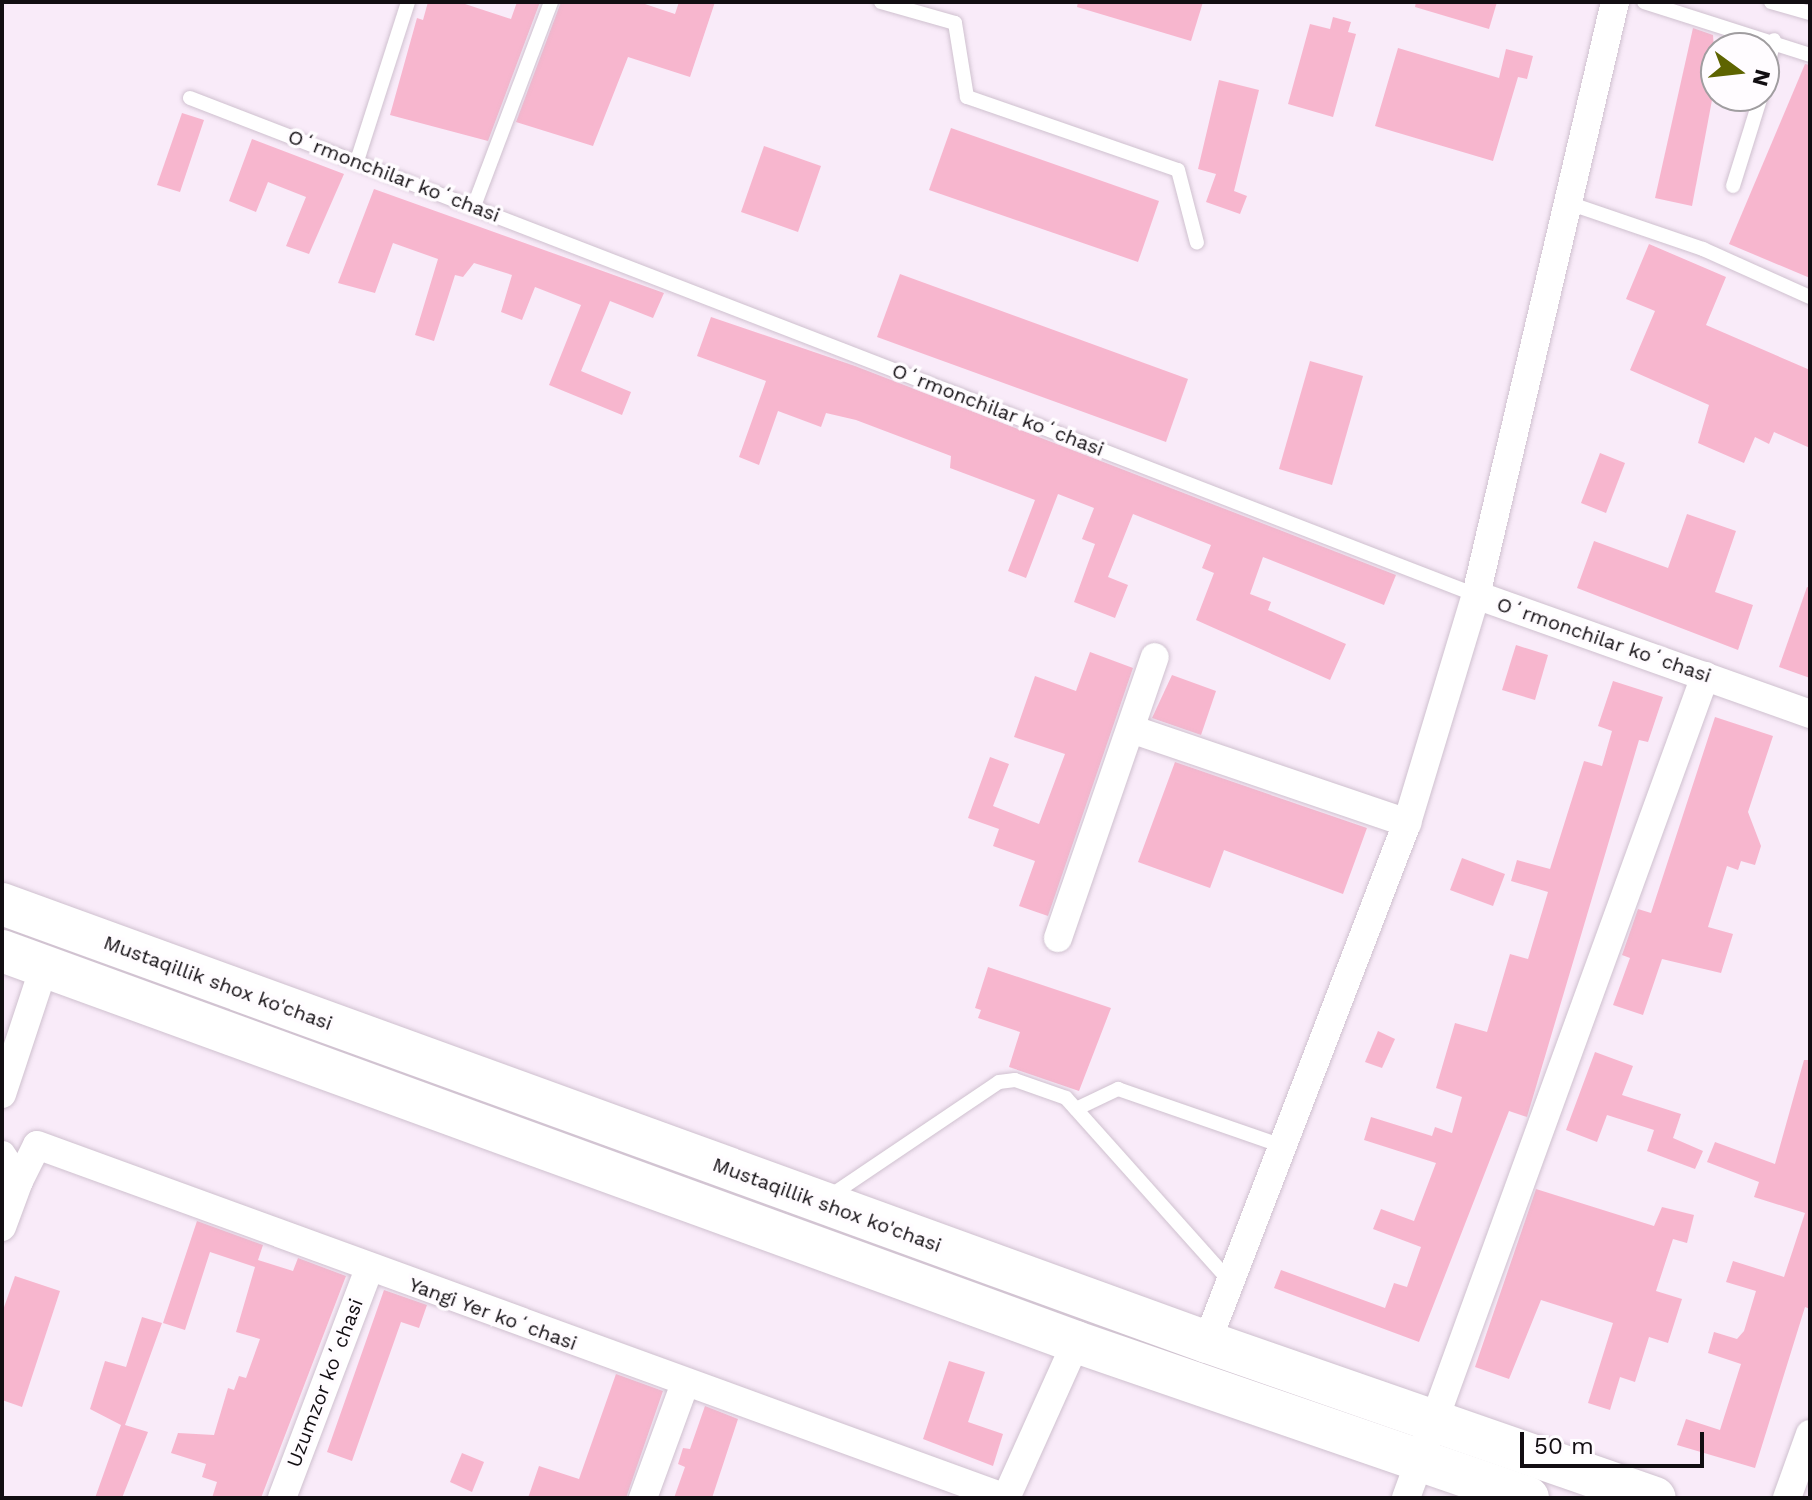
<!DOCTYPE html>
<meta charset="utf-8">
<style>
body{margin:0}
#map{position:relative;width:1812px;height:1500px;overflow:hidden;background:#f9ebf9;font-family:"Work Sans",sans-serif}
div>[style]{position:absolute}
.building>*{inset:0;background:#f7b6ce}
.roads{filter:drop-shadow(0 0 2px #cfc1cf) drop-shadow(0 0 2px #cfc1cf)}
.lane>*{height:14px;margin:-7px;padding:0 7px;transform-origin:7px;border-radius:7px;background:#fff}
.street>*{height:28px;margin:-14px;padding:0 14px;transform-origin:14px;border-radius:14px;background:#fff}
.primary>*{height:42px;margin:-21px;padding:0 21px;transform-origin:21px;border-radius:21px;background:#fff}
span{translate:-50% -50%;white-space:nowrap;text-align:center;line-height:1.15;-webkit-text-stroke:7px #fffcff;paint-order:stroke}
.street-label{font-size:20px;color:#120e12}
.frame{position:absolute;inset:0;border:4px solid #120e12;pointer-events:none}
.north{position:absolute;left:1700px;top:32px;width:80px;height:80px;box-sizing:border-box;background:#fffcff;border:2px solid #a09da0;border-radius:50%;rotate:105deg;font-size:22px;font-weight:700;line-height:32px;text-align:center;color:#120e12}
.north::after{content:'';display:block;margin:auto;width:28px;height:36px;background:#5e6401;clip-path:polygon(50% 0,100% 100%,50% 72%,0 100%)}
.scale{position:absolute;left:1520px;top:1432px;width:184px;height:36px;box-sizing:border-box;border:4px solid #120e12;border-top:0;padding-left:10px;font-size:24px;line-height:28px;white-space:nowrap;color:#120e12;-webkit-text-stroke:6px #fffcff;paint-order:stroke}
</style>
<div id="map">
<div class="building">
<div style="clip-path:polygon(428px 2px,459px 2px,511px 19px,517px 2px,540px 2px,488px 141px,390px 115px,417px 18px,423px 20px)"></div>
<div style="clip-path:polygon(561px 2px,639px 2px,675px 14px,679px 2px,715px 2px,690px 77px,628px 57px,593px 146px,516px 122px)"></div>
<div style="clip-path:polygon(1078px 2px,1203px 2px,1191px 41px,1077px 7px)"></div>
<div style="clip-path:polygon(1416px 2px,1497px 2px,1489px 29px,1415px 7px)"></div>
<div style="clip-path:polygon(1333px 17px,1351px 22px,1348px 32px,1356px 34px,1333px 117px,1288px 104px,1310px 24px,1330px 29px)"></div>
<div style="clip-path:polygon(1693px 28px,1713px 35px,1716px 79px,1692px 206px,1655px 198px)"></div>
<div style="clip-path:polygon(1398px 48px,1499px 78px,1506px 49px,1533px 56px,1527px 79px,1518px 77px,1493px 161px,1375px 126px)"></div>
<div style="clip-path:polygon(1805px 64px,1810px 65px,1810px 278px,1729px 244px)"></div>
<div style="clip-path:polygon(1219px 80px,1259px 90px,1234px 191px,1247px 196px,1240px 214px,1206px 202px,1216px 174px,1198px 169px)"></div>
<div style="clip-path:polygon(182px 113px,204px 120px,180px 192px,157px 185px)"></div>
<div style="clip-path:polygon(951px 128px,1159px 201px,1138px 262px,929px 190px)"></div>
<div style="clip-path:polygon(252px 139px,344px 174px,309px 254px,286px 246px,306px 197px,268px 182px,256px 212px,229px 201px)"></div>
<div style="clip-path:polygon(764px 146px,821px 166px,798px 232px,741px 212px)"></div>
<div style="clip-path:polygon(374px 189px,664px 293px,653px 318px,610px 301px,581px 371px,631px 392px,622px 415px,549px 385px,581px 305px,535px 287px,522px 320px,501px 312px,512px 275px,474px 263px,463px 277px,455px 275px,434px 341px,415px 335px,438px 259px,393px 243px,375px 293px,338px 283px)"></div>
<div style="clip-path:polygon(1649px 244px,1726px 277px,1706px 325px,1810px 370px,1810px 448px,1774px 432px,1769px 444px,1755px 437px,1744px 463px,1698px 443px,1709px 405px,1630px 370px,1655px 311px,1626px 299px)"></div>
<div style="clip-path:polygon(900px 274px,1188px 379px,1166px 442px,877px 337px)"></div>
<div style="clip-path:polygon(711px 317px,855px 366px,1396px 575px,1384px 605px,1263px 557px,1250px 594px,1271px 602px,1268px 610px,1346px 644px,1330px 680px,1196px 620px,1214px 573px,1202px 568px,1211px 545px,1133px 514px,1108px 577px,1128px 585px,1115px 618px,1074px 602px,1095px 544px,1082px 539px,1094px 508px,1058px 494px,1026px 578px,1008px 571px,1035px 500px,950px 468px,951px 456px,856px 420px,826px 413px,821px 427px,778px 411px,759px 465px,739px 457px,766px 381px,697px 356px)"></div>
<div style="clip-path:polygon(1310px 361px,1363px 376px,1332px 485px,1279px 469px)"></div>
<div style="clip-path:polygon(1600px 453px,1625px 463px,1606px 513px,1581px 503px)"></div>
<div style="clip-path:polygon(1687px 514px,1736px 531px,1715px 592px,1753px 605px,1738px 650px,1577px 588px,1594px 541px,1668px 568px)"></div>
<div style="clip-path:polygon(1807px 587px,1810px 588px,1810px 678px,1779px 667px)"></div>
<div style="clip-path:polygon(1516px 645px,1548px 655px,1535px 700px,1502px 690px)"></div>
<div style="clip-path:polygon(1090px 652px,1133px 668px,1048px 916px,1019px 906px,1035px 861px,993px 846px,999px 829px,968px 818px,990px 757px,1009px 764px,993px 806px,1039px 824px,1065px 754px,1014px 737px,1035px 676px,1076px 691px)"></div>
<div style="clip-path:polygon(1172px 675px,1216px 691px,1201px 735px,1152px 718px)"></div>
<div style="clip-path:polygon(1613px 681px,1663px 697px,1648px 742px,1639px 740px,1527px 1117px,1509px 1111px,1419px 1342px,1274px 1288px,1281px 1270px,1385px 1308px,1394px 1283px,1407px 1287px,1421px 1247px,1373px 1229px,1381px 1209px,1414px 1221px,1436px 1163px,1364px 1140px,1371px 1117px,1432px 1136px,1435px 1127px,1452px 1133px,1462px 1097px,1436px 1088px,1455px 1023px,1487px 1032px,1510px 954px,1528px 959px,1548px 892px,1511px 881px,1517px 860px,1550px 869px,1584px 761px,1602px 766px,1612px 731px,1598px 726px)"></div>
<div style="clip-path:polygon(1715px 717px,1773px 736px,1748px 812px,1761px 846px,1755px 865px,1741px 861px,1738px 870px,1727px 866px,1708px 927px,1733px 934px,1721px 973px,1662px 959px,1643px 1015px,1613px 1005px,1630px 958px,1622px 955px,1638px 909px,1651px 913px)"></div>
<div style="clip-path:polygon(1175px 762px,1367px 828px,1343px 894px,1224px 850px,1210px 888px,1138px 862px)"></div>
<div style="clip-path:polygon(1462px 858px,1505px 874px,1493px 906px,1450px 890px)"></div>
<div style="clip-path:polygon(988px 967px,1111px 1008px,1079px 1091px,1009px 1067px,1020px 1032px,978px 1018px,981px 1010px,975px 1008px)"></div>
<div style="clip-path:polygon(1378px 1031px,1395px 1039px,1382px 1068px,1365px 1062px)"></div>
<div style="clip-path:polygon(1595px 1052px,1633px 1066px,1622px 1095px,1681px 1114px,1673px 1138px,1703px 1151px,1695px 1169px,1647px 1151px,1654px 1130px,1607px 1115px,1597px 1142px,1566px 1130px)"></div>
<div style="clip-path:polygon(1804px 1060px,1810px 1060px,1810px 1309px,1805px 1307px,1755px 1468px,1677px 1445px,1686px 1419px,1720px 1430px,1741px 1364px,1708px 1353px,1714px 1332px,1737px 1339px,1744px 1331px,1756px 1291px,1726px 1282px,1733px 1261px,1784px 1277px,1805px 1213px,1754px 1197px,1759px 1182px,1707px 1162px,1715px 1142px,1775px 1164px)"></div>
<div style="clip-path:polygon(1536px 1189px,1654px 1226px,1662px 1207px,1694px 1215px,1687px 1243px,1673px 1239px,1656px 1291px,1682px 1299px,1668px 1343px,1649px 1337px,1635px 1382px,1620px 1377px,1610px 1410px,1588px 1403px,1613px 1323px,1541px 1300px,1509px 1379px,1475px 1367px)"></div>
<div style="clip-path:polygon(197px 1221px,263px 1245px,258px 1260px,293px 1271px,298px 1258px,346px 1276px,261px 1498px,212px 1498px,217px 1482px,202px 1477px,206px 1464px,171px 1453px,178px 1433px,214px 1435px,228px 1388px,234px 1390px,239px 1376px,246px 1378px,260px 1339px,236px 1332px,255px 1267px,210px 1252px,185px 1330px,163px 1323px)"></div>
<div style="clip-path:polygon(15px 1276px,60px 1291px,22px 1407px,2px 1400px,2px 1313px)"></div>
<div style="clip-path:polygon(384px 1290px,427px 1305px,419px 1328px,401px 1322px,352px 1461px,327px 1452px)"></div>
<div style="clip-path:polygon(142px 1317px,162px 1323px,125px 1425px,148px 1432px,122px 1498px,95px 1498px,121px 1425px,90px 1409px,105px 1361px,126px 1367px)"></div>
<div style="clip-path:polygon(949px 1361px,985px 1372px,968px 1422px,1003px 1434px,993px 1466px,923px 1439px)"></div>
<div style="clip-path:polygon(616px 1374px,663px 1391px,626px 1498px,528px 1498px,539px 1466px,579px 1479px)"></div>
<div style="clip-path:polygon(705px 1406px,738px 1419px,712px 1498px,674px 1498px,685px 1467px,678px 1464px,683px 1448px,690px 1449px)"></div>
<div style="clip-path:polygon(462px 1453px,484px 1462px,472px 1492px,450px 1482px)"></div>
</div>
<div class="roads">
<div class="lane">
<div style="left:881px;top:2px;width:77px;rotate:15.8deg"></div>
<div style="left:955px;top:23px;width:75px;rotate:80.8deg"></div>
<div style="left:967px;top:97px;width:223px;rotate:19.1deg"></div>
<div style="left:1178px;top:170px;width:75px;rotate:75.4deg"></div>
<div style="left:1644px;top:2px;width:174px;rotate:17.7deg"></div>
<div style="left:1771px;top:2px;width:41px;rotate:15.8deg"></div>
<div style="left:1764px;top:82px;width:43px;rotate:-76.6deg"></div>
<div style="left:190px;top:98px;width:1379px;rotate:21.13deg"></div>
<div style="left:357px;top:161px;width:167px;rotate:-72.2deg"></div>
<div style="left:1733px;top:186px;width:94px;rotate:-72.7deg"></div>
<div style="left:1568px;top:203px;width:143px;rotate:18.8deg"></div>
<div style="left:1703px;top:249px;width:117px;rotate:24.2deg"></div>
<div style="left:474px;top:206px;width:218px;rotate:-69.3deg"></div>
<div style="left:1076px;top:1109px;width:47px;rotate:-25.5deg"></div>
<div style="left:1118px;top:1089px;width:175px;rotate:19.1deg"></div>
<div style="left:827px;top:1198px;width:207px;rotate:-34deg"></div>
<div style="left:999px;top:1082px;width:16px;rotate:-7deg"></div>
<div style="left:1015px;top:1080px;width:54px;rotate:19.4deg"></div>
<div style="left:1066px;top:1098px;width:243px;rotate:48.2deg"></div>
</div>
<div class="street">
<div style="left:1476px;top:595px;width:355px;rotate:19.6deg"></div>
<div style="left:1131px;top:729px;width:292px;rotate:18.8deg"></div>
<div style="left:1058px;top:938px;width:297px;rotate:-71deg"></div>
<div style="left:2px;top:1094px;width:134px;rotate:-71.7deg"></div>
<div style="left:2px;top:1155px;width:31px;rotate:57deg"></div>
<div style="left:19px;top:1181px;width:49px;rotate:110.3deg"></div>
<div style="left:2px;top:1175px;width:18px;rotate:19deg"></div>
<div style="left:19px;top:1181px;width:40px;rotate:-63.4deg"></div>
<div style="left:37px;top:1145px;width:1031px;rotate:20.02deg"></div>
<div style="left:1207px;top:1342px;width:556px;rotate:-68.93deg"></div>
<div style="left:1407px;top:823px;width:238px;rotate:-73.2deg"></div>
<div style="left:1476px;top:595px;width:609px;rotate:-76.81deg"></div>
<div style="left:282px;top:1498px;width:245px;rotate:-69.2deg"></div>
<div style="left:643px;top:1498px;width:122px;rotate:-69.9deg"></div>
<div style="left:1006px;top:1498px;width:171px;rotate:-65.8deg"></div>
<div style="left:1406px;top:1498px;width:875px;rotate:-70.01deg"></div>
<div style="left:1787px;top:1498px;width:68px;rotate:-70.2deg"></div>
</div>
<div class="primary">
<div style="left:2px;top:904px;width:1282px;rotate:19.98deg"></div>
<div style="left:1207px;top:1342px;width:474px;rotate:19.2deg"></div>
<div style="left:2px;top:951px;width:1143px;rotate:20deg"></div>
<div style="left:1076px;top:1342px;width:478px;rotate:19deg"></div>
</div>
</div>
<div class="street-label">
<span style="left:394px;top:176px;rotate:21deg">Oʻrmonchilar koʻchasi</span>
<span style="left:998px;top:410px;rotate:21deg">Oʻrmonchilar koʻchasi</span>
<span style="left:1604px;top:640px;rotate:19deg">Oʻrmonchilar koʻchasi</span>
<span style="left:218px;top:983px;rotate:20deg">Mustaqillik shox ko'chasi</span>
<span style="left:827px;top:1205px;rotate:20deg">Mustaqillik shox ko'chasi</span>
<span style="left:493px;top:1314px;rotate:20deg">Yangi Yer koʻchasi</span>
<span style="left:325px;top:1383px;rotate:-69deg">Uzumzor koʻchasi</span>
</div>
<div class="frame"></div>
<div class="north">N</div>
<div class="scale">50 m</div>
</div>
